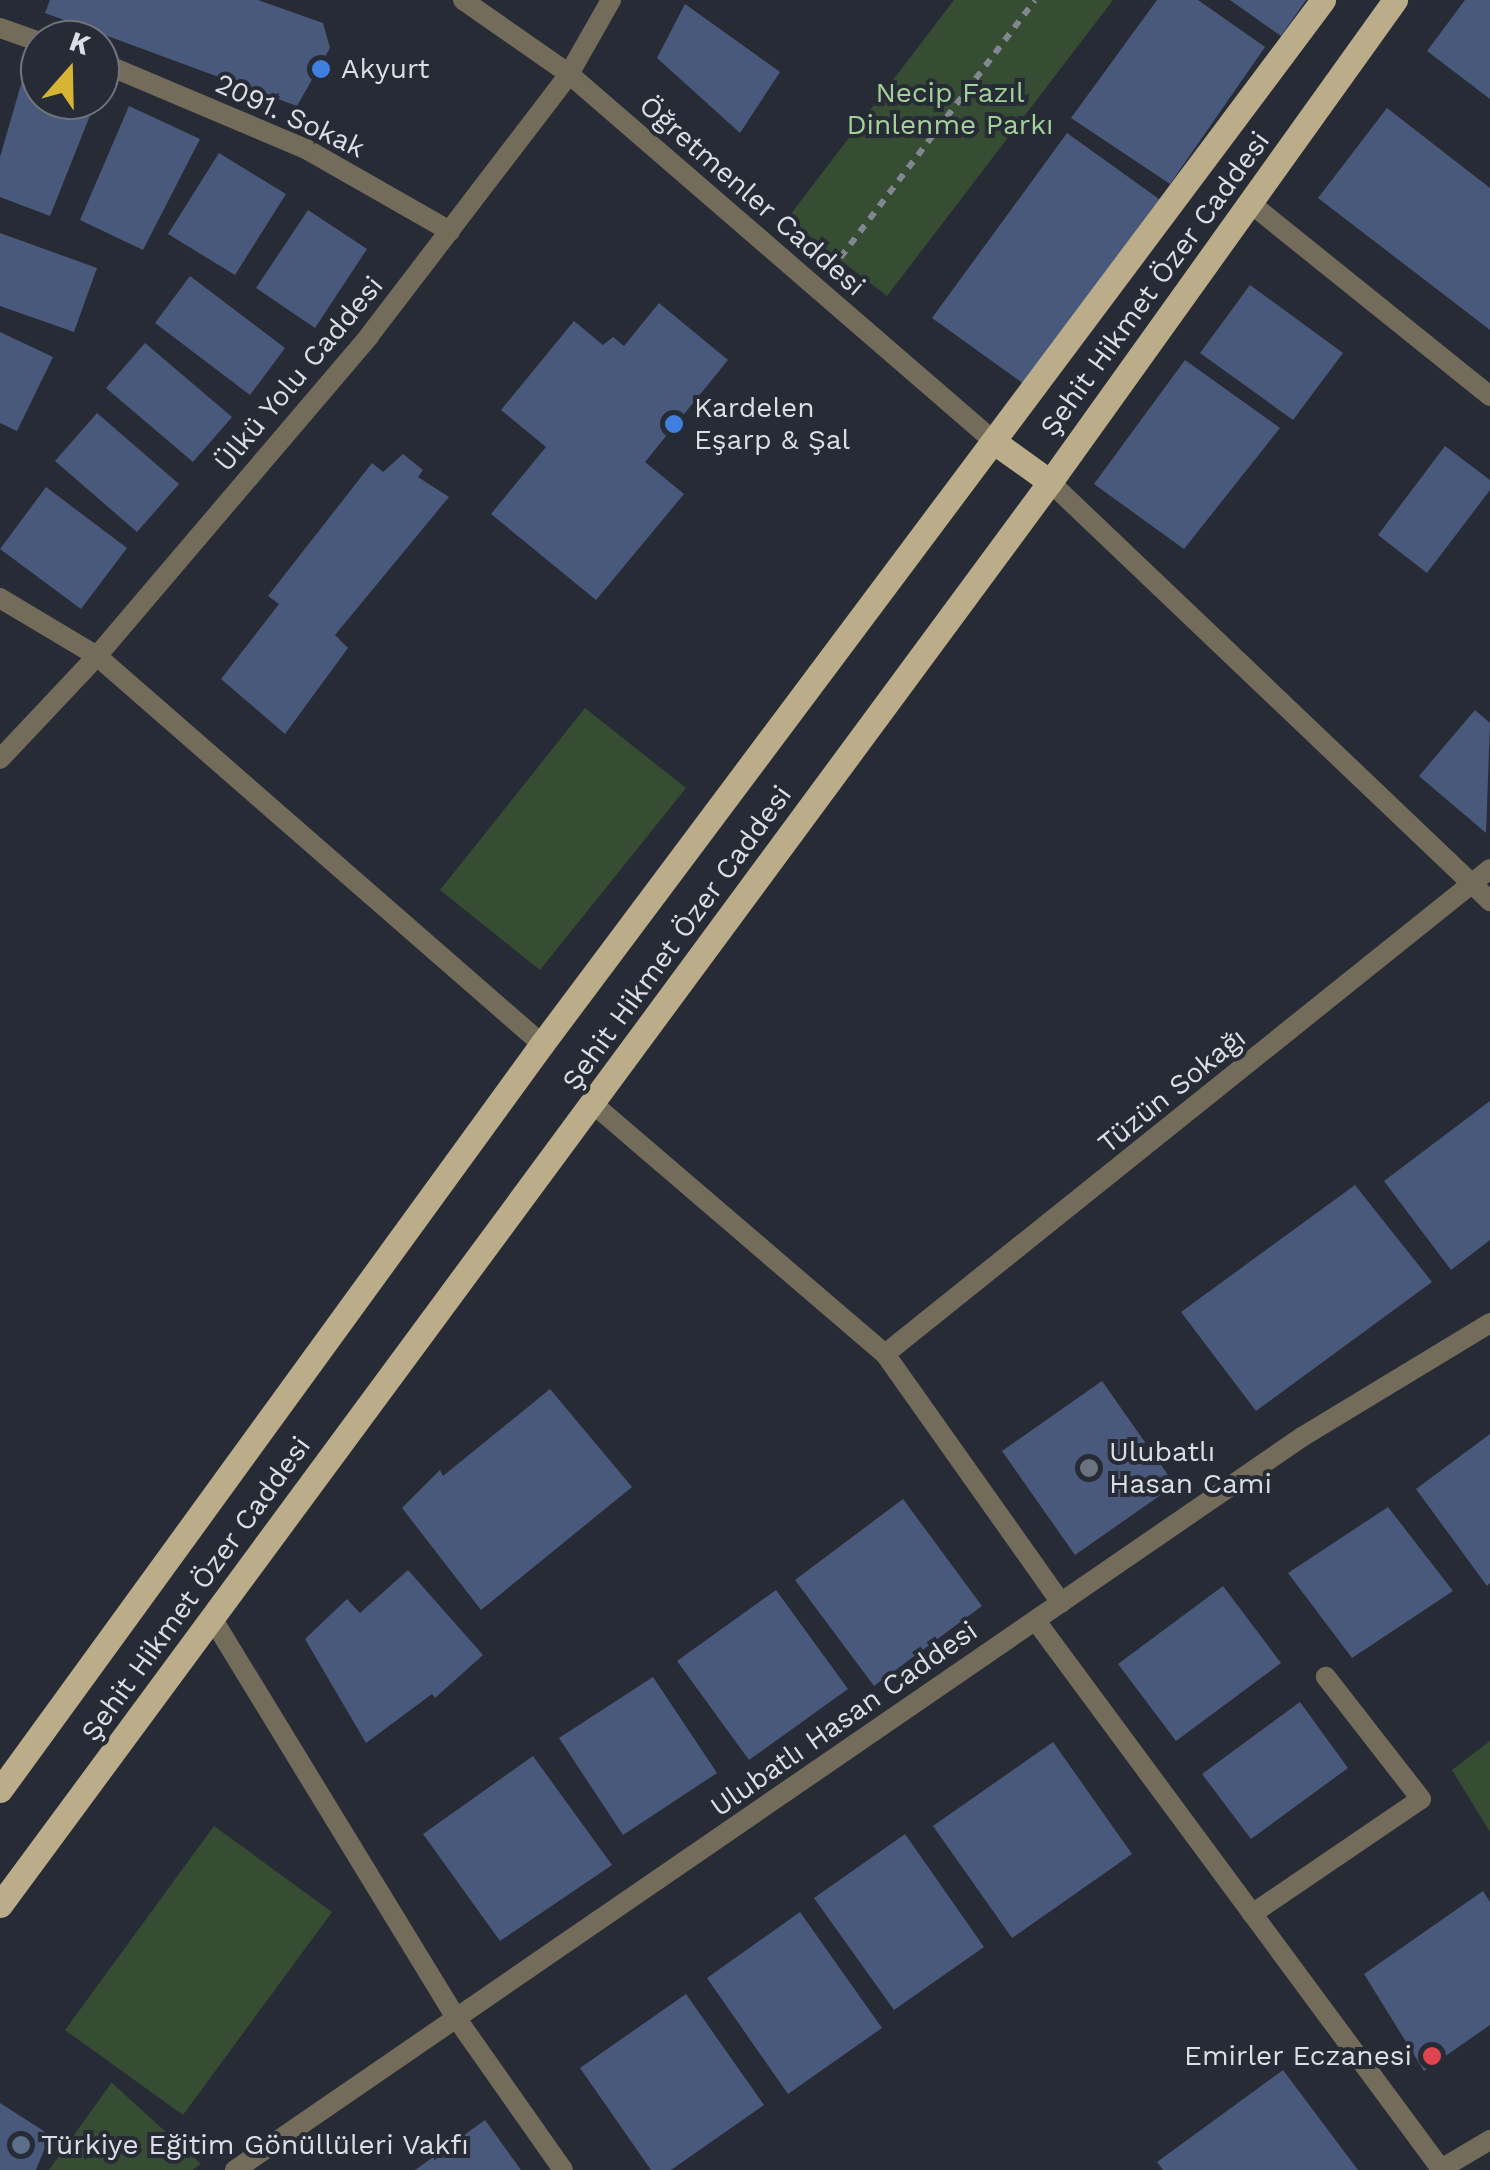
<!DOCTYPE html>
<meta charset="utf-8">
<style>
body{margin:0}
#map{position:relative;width:1490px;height:2170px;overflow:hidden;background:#272b35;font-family:"Work Sans",sans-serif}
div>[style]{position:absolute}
.green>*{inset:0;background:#374d33}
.building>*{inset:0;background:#49597b}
.path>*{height:6px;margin-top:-3px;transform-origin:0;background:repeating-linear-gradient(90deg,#82868e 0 8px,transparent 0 16px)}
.minor>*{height:20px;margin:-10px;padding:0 10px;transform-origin:10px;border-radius:10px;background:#736c5b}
.tertiary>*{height:20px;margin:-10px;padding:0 10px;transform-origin:10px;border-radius:10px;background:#736c5b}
.primary>*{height:25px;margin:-12.5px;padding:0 12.5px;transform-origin:12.5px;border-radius:12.5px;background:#bbac8a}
.dots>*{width:28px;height:28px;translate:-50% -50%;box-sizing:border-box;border:5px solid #272b35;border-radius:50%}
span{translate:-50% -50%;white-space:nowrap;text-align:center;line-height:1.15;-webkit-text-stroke:8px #272b35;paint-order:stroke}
.poi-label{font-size:28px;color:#dbdee4}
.left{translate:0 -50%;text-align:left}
.right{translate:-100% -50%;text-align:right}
.park-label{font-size:28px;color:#a3d19a}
.street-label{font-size:28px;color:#dbdee4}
.north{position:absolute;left:20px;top:20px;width:100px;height:100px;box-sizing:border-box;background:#272b35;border:2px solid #6f737b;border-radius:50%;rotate:20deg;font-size:28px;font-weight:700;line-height:40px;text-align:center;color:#dbdee4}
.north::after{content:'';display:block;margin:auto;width:35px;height:45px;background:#d7b434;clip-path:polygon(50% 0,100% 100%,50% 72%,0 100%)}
</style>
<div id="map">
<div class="green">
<div style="clip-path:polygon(954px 0,1113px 0,887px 296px,787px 219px)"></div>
<div style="clip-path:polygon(585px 708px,686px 788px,540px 970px,440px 890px)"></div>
<div style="clip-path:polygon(1490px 1741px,1490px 1832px,1452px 1770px)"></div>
<div style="clip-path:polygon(214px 1826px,332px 1912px,183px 2115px,65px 2030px)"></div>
<div style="clip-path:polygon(112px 2082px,112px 2083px,201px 2164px,192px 2170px,49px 2170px)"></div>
</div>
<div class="building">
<div style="clip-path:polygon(50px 0,258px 0,323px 23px,330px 48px,297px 106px,45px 13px)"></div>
<div style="clip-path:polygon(1157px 0,1198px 0,1265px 47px,1170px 184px,1071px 118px)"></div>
<div style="clip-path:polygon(1230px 0,1306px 0,1281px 36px)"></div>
<div style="clip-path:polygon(1465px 0,1490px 0,1490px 99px,1427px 51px)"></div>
<div style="clip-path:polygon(685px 4px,780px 72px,740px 133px,657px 58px)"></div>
<div style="clip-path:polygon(24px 74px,40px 81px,40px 100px,95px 103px,50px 216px,0 197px,0 157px)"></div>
<div style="clip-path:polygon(129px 106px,200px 139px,143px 250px,80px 220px)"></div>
<div style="clip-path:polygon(1387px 108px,1490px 188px,1490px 330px,1318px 198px)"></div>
<div style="clip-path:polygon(1067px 133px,1159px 199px,1024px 384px,932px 318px)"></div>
<div style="clip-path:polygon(219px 153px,286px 194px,235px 275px,168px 234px)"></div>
<div style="clip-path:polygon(308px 210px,367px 249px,315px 328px,256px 288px)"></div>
<div style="clip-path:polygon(0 233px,97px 268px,74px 332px,0 306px)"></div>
<div style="clip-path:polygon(190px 276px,285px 348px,250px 395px,155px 323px)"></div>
<div style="clip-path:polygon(1250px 285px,1343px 353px,1293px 420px,1200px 353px)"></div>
<div style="clip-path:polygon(659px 303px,728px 360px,645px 462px,684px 494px,596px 600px,491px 514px,546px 447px,501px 410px,574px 321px,603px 345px,613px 337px,624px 346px)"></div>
<div style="clip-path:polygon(0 332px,53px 357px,17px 431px,0 423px)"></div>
<div style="clip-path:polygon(145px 343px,232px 417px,193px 462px,106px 388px)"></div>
<div style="clip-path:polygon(1185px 360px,1280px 428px,1184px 549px,1094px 484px)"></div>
<div style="clip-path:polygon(97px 413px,179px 484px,137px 532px,55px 461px)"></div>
<div style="clip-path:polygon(1445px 446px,1490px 480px,1490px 490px,1427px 573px,1378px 535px)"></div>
<div style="clip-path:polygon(403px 454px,423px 470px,418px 477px,449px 497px,335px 635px,348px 648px,285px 734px,221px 679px,279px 604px,268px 596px,372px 463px,383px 472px)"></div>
<div style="clip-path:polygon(46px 487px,127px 548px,81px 609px,0 549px)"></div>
<div style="clip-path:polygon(1475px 710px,1490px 723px,1486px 833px,1419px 776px)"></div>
<div style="clip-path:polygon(1490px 1101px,1490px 1240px,1451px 1270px,1384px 1181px)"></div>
<div style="clip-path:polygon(1355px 1185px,1432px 1282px,1256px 1411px,1181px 1312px)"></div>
<div style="clip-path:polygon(1102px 1381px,1175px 1485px,1075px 1555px,1002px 1451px)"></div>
<div style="clip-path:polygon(550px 1389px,632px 1487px,481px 1610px,402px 1508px,440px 1470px,443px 1476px)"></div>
<div style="clip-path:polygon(1490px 1434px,1490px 1583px,1487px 1586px,1416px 1489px)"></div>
<div style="clip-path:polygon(903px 1499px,982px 1606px,874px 1686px,795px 1580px)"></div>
<div style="clip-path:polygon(1388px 1507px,1453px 1591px,1352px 1658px,1288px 1573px)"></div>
<div style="clip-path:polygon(408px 1570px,483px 1655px,435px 1698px,432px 1694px,366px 1743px,305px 1639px,347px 1599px,360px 1613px)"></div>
<div style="clip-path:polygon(1223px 1586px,1281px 1663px,1176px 1741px,1118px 1664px)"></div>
<div style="clip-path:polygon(776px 1590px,848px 1689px,749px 1760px,677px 1661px)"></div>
<div style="clip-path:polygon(653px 1677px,717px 1773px,623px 1835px,559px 1738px)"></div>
<div style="clip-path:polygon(1300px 1702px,1348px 1768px,1251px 1839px,1202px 1774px)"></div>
<div style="clip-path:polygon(1053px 1742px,1132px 1854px,1012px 1938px,933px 1826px)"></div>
<div style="clip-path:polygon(533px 1756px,612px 1865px,500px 1941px,423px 1834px)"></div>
<div style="clip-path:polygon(905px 1834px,984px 1947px,894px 2010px,814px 1898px)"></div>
<div style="clip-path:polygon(1483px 1891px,1490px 1902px,1490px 2025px,1424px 2071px,1364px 1974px)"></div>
<div style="clip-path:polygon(800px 1912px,882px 2028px,788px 2094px,707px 1978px)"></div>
<div style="clip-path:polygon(686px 1994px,764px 2105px,671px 2170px,651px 2170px,580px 2068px)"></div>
<div style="clip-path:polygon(1283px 2070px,1358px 2170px,1163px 2170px,1157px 2162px)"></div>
<div style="clip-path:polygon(0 2103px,50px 2135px,36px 2170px,0 2170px)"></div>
<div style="clip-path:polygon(485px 2120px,521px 2170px,415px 2170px)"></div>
</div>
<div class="path">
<div style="left:831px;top:270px;width:338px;rotate:-52.9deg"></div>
</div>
<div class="minor">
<div style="left:463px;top:0;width:129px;rotate:34.9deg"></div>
<div style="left:569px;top:74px;width:566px;rotate:40.84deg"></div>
<div style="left:0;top:28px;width:42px;rotate:19.3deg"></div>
<div style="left:100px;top:62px;width:224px;rotate:22.9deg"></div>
<div style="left:306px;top:149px;width:166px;rotate:29.7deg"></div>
<div style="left:1250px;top:203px;width:308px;rotate:38.8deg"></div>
<div style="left:1050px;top:482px;width:608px;rotate:43.6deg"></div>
<div style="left:0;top:598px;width:113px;rotate:30.9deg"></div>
<div style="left:97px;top:656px;width:590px;rotate:41.09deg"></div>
<div style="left:0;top:759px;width:141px;rotate:-46.7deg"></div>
<div style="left:97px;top:656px;width:420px;rotate:-49.6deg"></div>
<div style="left:369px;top:336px;width:330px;rotate:-52.6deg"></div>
<div style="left:569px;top:74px;width:85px;rotate:-60.4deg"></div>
<div style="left:592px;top:1103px;width:386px;rotate:40.6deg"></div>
<div style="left:885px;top:1354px;width:305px;rotate:54.7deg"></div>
<div style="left:885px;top:1354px;width:775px;rotate:-38.72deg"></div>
<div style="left:212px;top:1618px;width:470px;rotate:58.6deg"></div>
<div style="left:457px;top:2019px;width:184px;rotate:54.9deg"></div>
<div style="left:1036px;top:1621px;width:681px;rotate:53.53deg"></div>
<div style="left:1252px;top:1914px;width:204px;rotate:-34.2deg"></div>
<div style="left:1421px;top:1799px;width:155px;rotate:-127.9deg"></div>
<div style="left:1439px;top:2170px;width:59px;rotate:-30.5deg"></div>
</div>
<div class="tertiary">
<div style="left:235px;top:2170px;width:1295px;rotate:-34.49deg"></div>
<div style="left:1302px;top:1437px;width:220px;rotate:-31.2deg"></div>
</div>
<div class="primary">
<div style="left:997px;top:444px;width:65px;rotate:35.6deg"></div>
<div style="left:0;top:1790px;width:922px;rotate:-54deg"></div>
<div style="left:542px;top:1044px;width:1304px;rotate:-53.2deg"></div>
<div style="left:0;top:1905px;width:1768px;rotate:-53.58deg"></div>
<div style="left:1050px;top:482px;width:593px;rotate:-54.41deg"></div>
</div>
<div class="dots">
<div style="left:321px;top:69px;background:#3f7fe0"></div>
<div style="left:674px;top:424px;background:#3f7fe0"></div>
<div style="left:1089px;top:1468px;background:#6b7280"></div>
<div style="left:1432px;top:2056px;background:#e0444e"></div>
<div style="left:21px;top:2145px;background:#5c6f8a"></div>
</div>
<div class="poi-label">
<span class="left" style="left:341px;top:69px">Akyurt</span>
<span class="left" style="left:694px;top:424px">Kardelen<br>Eşarp &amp; Şal</span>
<span class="left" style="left:1109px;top:1468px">Ulubatlı<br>Hasan Cami</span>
<span class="right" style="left:1412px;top:2056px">Emirler Eczanesi</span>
<span class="left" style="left:41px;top:2145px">Türkiye Eğitim Gönüllüleri Vakfı</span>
</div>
<div class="park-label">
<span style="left:950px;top:109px">Necip Fazıl<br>Dinlenme Parkı</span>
</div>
<div class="street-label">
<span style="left:290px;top:116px;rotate:25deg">2091. Sokak</span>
<span style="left:752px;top:196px;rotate:41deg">Öğretmenler Caddesi</span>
<span style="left:1155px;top:284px;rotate:-54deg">Şehit Hikmet Özer Caddesi</span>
<span style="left:299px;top:374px;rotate:-50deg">Ülkü Yolu Caddesi</span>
<span style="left:677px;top:938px;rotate:-54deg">Şehit Hikmet Özer Caddesi</span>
<span style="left:1172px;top:1091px;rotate:-39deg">Tüzün Sokağı</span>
<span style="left:196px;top:1589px;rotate:-54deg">Şehit Hikmet Özer Caddesi</span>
<span style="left:844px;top:1719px;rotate:-35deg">Ulubatlı Hasan Caddesi</span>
</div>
<div class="north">K</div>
</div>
